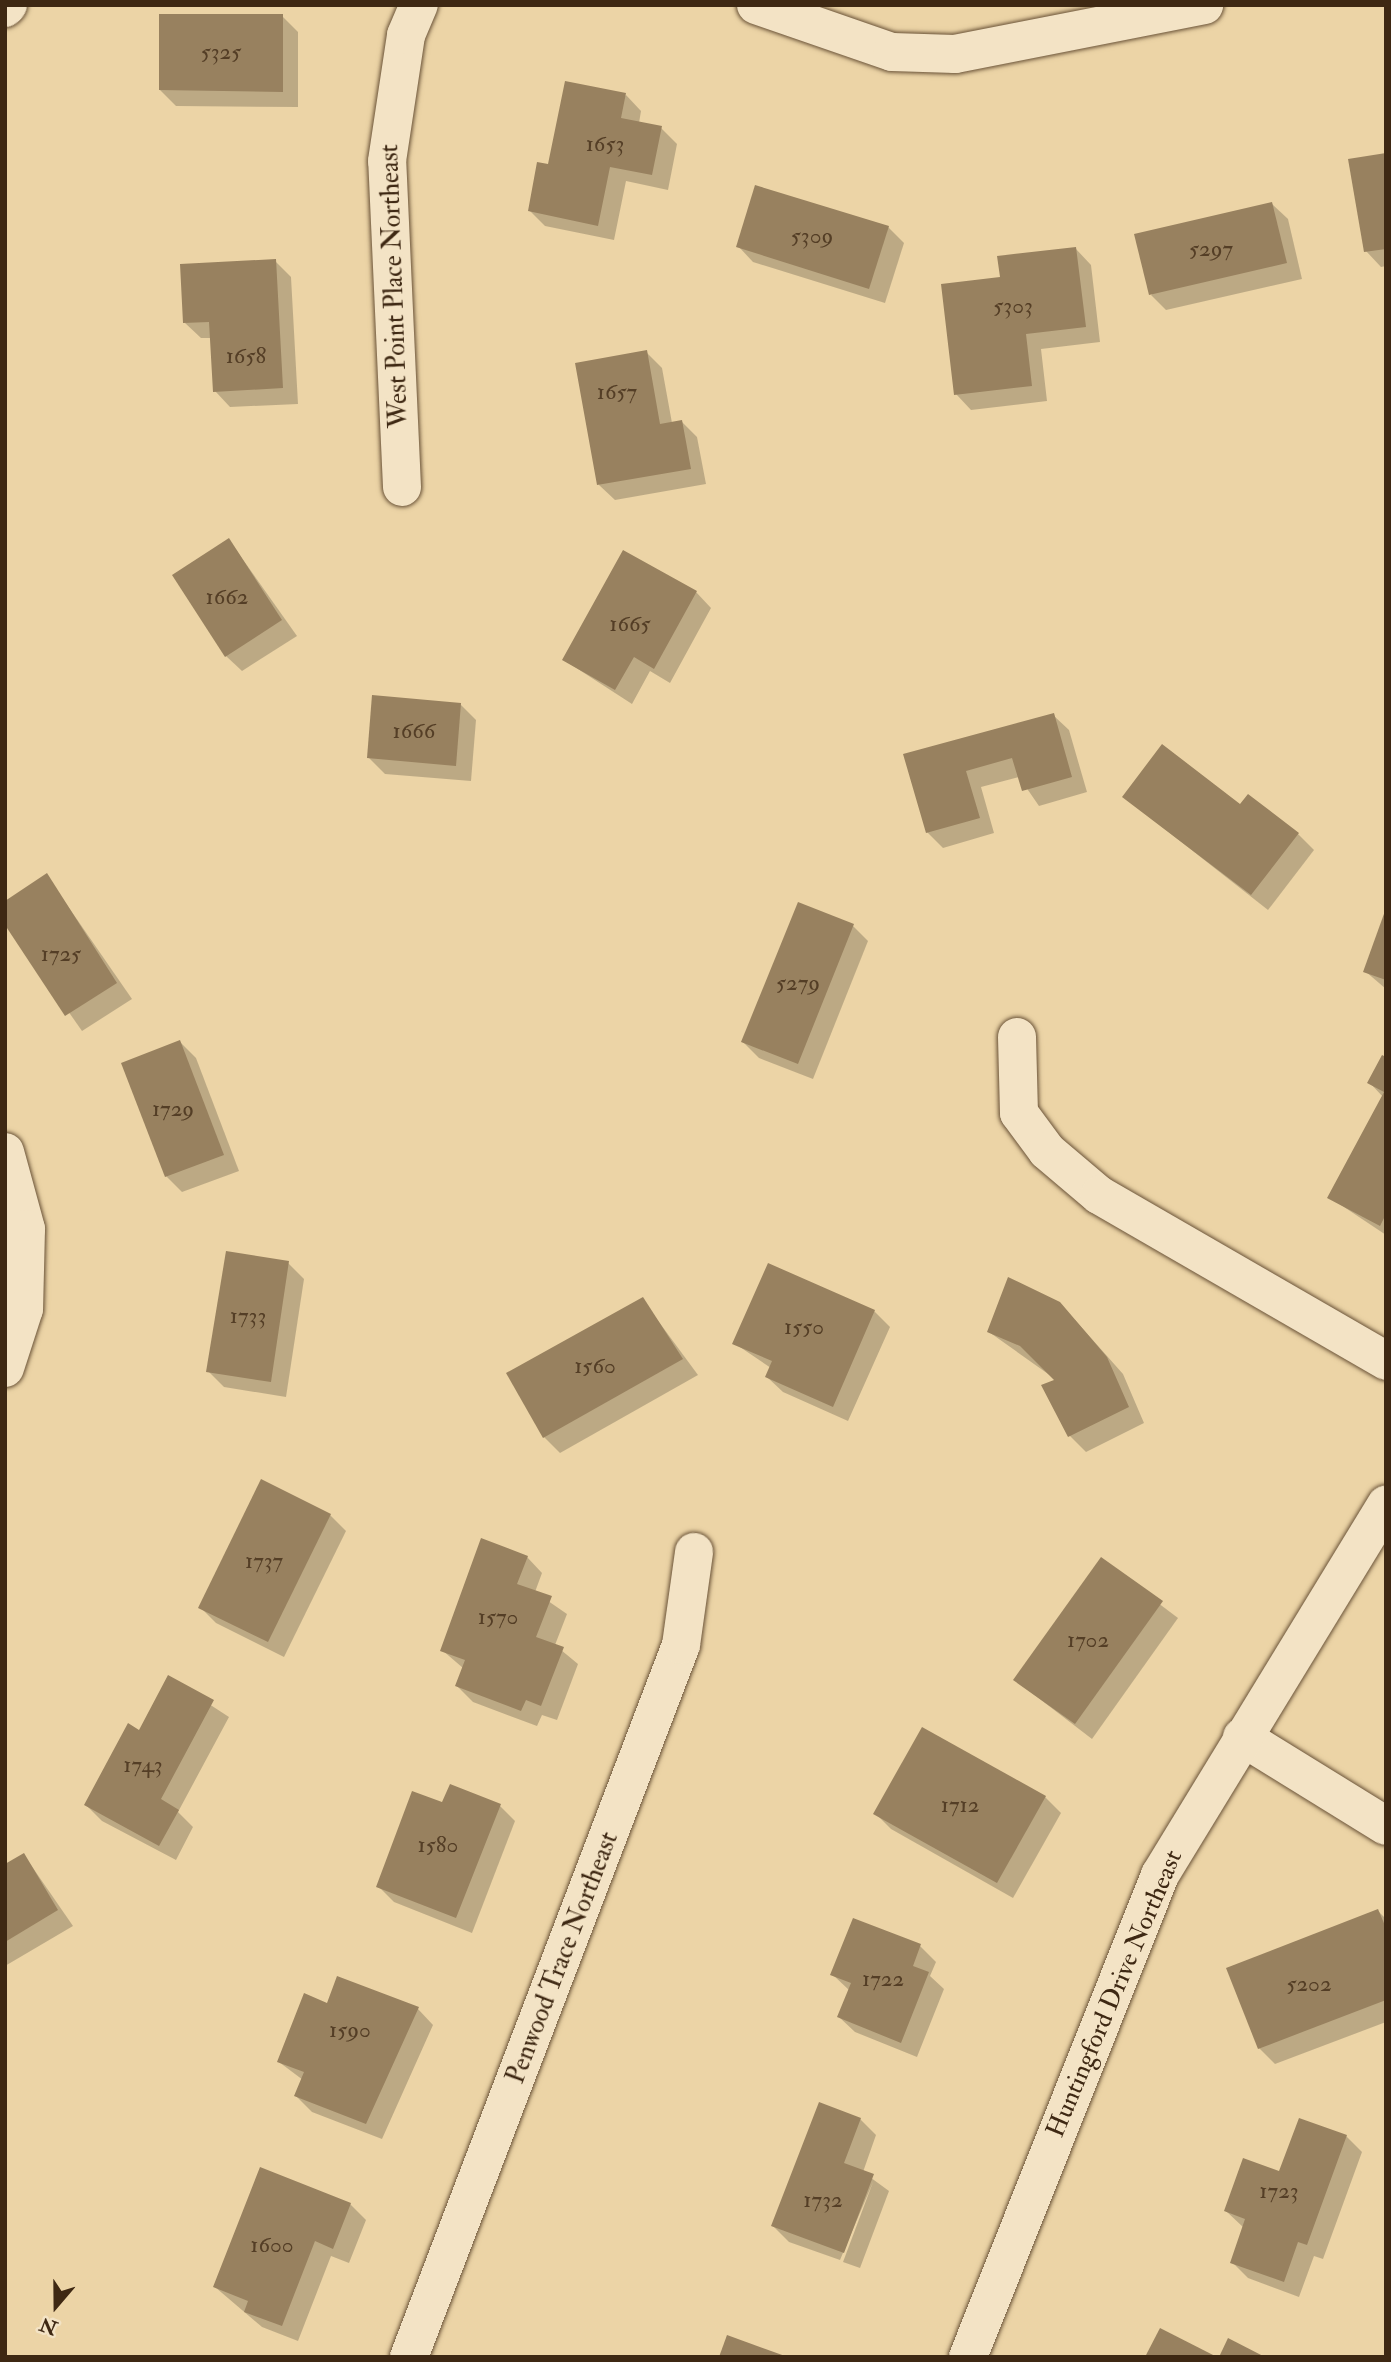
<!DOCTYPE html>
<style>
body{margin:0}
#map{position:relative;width:1391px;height:2362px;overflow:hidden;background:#ecd4a6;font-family:"IM FELL Double Pica",serif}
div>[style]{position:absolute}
.shadow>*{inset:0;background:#0003}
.building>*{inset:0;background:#98815f}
.roads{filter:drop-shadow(0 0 2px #6a5338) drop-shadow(0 0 2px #6a5338)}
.minor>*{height:38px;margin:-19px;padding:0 19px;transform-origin:19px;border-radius:19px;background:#f3e3c5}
span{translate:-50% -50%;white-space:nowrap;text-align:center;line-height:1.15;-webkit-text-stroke:5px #f3e3c5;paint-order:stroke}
.number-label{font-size:23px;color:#543e26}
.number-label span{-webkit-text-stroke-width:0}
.street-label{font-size:26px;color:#3e2813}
.frame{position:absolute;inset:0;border:7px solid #3e2813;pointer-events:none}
.north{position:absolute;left:21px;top:2271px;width:70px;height:70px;-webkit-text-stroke:5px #f3e3c5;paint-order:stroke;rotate:200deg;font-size:19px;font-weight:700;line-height:28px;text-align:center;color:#3e2813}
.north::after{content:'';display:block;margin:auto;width:24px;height:32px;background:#3e2813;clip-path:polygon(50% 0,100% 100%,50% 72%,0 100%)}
</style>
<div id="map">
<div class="shadow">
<div style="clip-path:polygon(282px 16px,298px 32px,298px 107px,176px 106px,160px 90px)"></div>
<div style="clip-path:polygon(626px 95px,641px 111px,639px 123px,661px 128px,677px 144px,668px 190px,626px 181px,614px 240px,545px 226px,529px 210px,550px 166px)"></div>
<div style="clip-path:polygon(1386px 155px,1386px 266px,1381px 267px,1366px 251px)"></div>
<div style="clip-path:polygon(1272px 204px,1288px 219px,1302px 279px,1166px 310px,1151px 295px)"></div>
<div style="clip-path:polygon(888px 227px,904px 243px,885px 303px,753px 262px,738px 246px)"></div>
<div style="clip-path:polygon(1076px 249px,1091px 265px,1100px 342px,1041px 349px,1047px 401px,971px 410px,956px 394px,1002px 279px)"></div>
<div style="clip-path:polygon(275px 261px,291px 277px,298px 404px,230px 407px,215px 391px,211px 338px,201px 338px,185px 323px)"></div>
<div style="clip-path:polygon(646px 352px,662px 368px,672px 423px,682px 422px,697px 437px,706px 484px,615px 500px,599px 485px)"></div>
<div style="clip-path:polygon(229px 540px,297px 636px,242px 671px,226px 656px)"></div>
<div style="clip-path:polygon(696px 592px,711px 608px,670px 683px,650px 671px,632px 704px,564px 660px)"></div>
<div style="clip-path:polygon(460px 704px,476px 720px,471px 781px,385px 774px,369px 758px)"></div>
<div style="clip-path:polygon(1053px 715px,1069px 730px,1087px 792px,1039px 806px,1019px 777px,981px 787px,994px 833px,943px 848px,927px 832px,906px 756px)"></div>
<div style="clip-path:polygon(1124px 797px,1241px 806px,1298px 834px,1314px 850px,1268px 910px)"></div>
<div style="clip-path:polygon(47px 876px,132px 999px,82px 1031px,5px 921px)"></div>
<div style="clip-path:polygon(1386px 915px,1386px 989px,1365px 971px)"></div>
<div style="clip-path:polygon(853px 926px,868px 941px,813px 1079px,759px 1058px,743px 1042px)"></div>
<div style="clip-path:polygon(180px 1042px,196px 1058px,239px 1171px,182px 1192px,166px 1176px)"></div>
<div style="clip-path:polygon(1386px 1059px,1386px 1235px,1329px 1197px,1383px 1097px,1370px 1083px)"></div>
<div style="clip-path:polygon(288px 1263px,304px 1279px,286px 1397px,224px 1387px,208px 1371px)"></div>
<div style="clip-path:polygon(642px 1299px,698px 1375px,560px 1453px,544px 1437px)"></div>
<div style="clip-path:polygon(874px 1311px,890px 1327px,848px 1421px,783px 1392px,767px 1377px,771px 1368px,734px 1343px)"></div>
<div style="clip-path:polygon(1075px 1320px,1123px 1374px,1144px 1423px,1086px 1452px,1070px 1436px,1058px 1381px,989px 1332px)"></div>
<div style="clip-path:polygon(330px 1515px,346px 1531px,284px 1657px,216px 1623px,200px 1607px)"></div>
<div style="clip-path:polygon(527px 1557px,542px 1573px,535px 1592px,567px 1614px,555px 1645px,578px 1664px,557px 1720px,542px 1715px,537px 1726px,473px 1702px,457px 1686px,463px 1668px,442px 1650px)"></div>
<div style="clip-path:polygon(1101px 1560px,1178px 1618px,1092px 1739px,1015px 1680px)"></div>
<div style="clip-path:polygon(169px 1678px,229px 1717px,178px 1812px,193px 1827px,176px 1860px,102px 1821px,86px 1805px,139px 1732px)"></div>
<div style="clip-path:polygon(1045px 1797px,1061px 1813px,1013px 1898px,891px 1829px,876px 1814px)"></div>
<div style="clip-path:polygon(443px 1805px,500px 1806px,515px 1821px,472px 1933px,394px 1902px,378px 1886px)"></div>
<div style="clip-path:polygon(24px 1855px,73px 1926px,5px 1966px,5px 1866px)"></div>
<div style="clip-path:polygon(1378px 1911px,1386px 1919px,1386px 2022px,1275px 2064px,1259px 2048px)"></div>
<div style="clip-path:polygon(920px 1946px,936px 1962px,930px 1976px,944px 1989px,917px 2057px,855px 2032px,839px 2017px,850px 1991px,832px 1974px)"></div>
<div style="clip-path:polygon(328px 2005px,418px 2009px,433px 2025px,382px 2139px,312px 2112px,296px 2096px,303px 2080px,279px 2062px)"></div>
<div style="clip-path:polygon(860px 2119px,876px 2135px,863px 2172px,889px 2191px,860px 2268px,843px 2262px,873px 2182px,840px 2260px,789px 2242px,773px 2226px)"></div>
<div style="clip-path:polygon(1346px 2136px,1362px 2152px,1323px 2259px,1314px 2256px,1299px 2297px,1248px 2278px,1232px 2262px,1244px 2228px,1226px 2211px)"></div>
<div style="clip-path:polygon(350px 2204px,366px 2220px,349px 2263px,331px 2256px,298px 2341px,262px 2327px,215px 2287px)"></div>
</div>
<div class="building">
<div style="clip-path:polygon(159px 14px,283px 14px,283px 92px,159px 90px)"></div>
<div style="clip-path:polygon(565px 81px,626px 93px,621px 118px,662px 126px,652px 175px,610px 167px,598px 226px,528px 211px,537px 162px,548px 164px)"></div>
<div style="clip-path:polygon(1386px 153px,1386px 249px,1364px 252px,1348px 159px)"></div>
<div style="clip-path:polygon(755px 185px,889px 226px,869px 289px,736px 247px)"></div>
<div style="clip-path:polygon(1272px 202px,1287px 263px,1149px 295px,1134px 234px)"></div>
<div style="clip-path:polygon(1076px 247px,1086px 327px,1026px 334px,1032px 386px,954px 395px,941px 284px,1000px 277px,997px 256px)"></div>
<div style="clip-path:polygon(276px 259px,283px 388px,213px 392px,209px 322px,183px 323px,180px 264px)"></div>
<div style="clip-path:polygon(647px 350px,660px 424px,682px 420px,691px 469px,597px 485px,575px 363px)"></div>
<div style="clip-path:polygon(229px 538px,282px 620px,225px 657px,172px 575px)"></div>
<div style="clip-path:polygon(623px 550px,697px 591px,654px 669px,634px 657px,615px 690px,562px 660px)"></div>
<div style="clip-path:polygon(372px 695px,461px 703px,456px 766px,367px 758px)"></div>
<div style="clip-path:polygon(1054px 713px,1072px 777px,1022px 791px,1012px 758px,966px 771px,980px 818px,926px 833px,903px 754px)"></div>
<div style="clip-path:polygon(1162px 744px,1240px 804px,1248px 794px,1299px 833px,1251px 895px,1122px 797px)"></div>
<div style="clip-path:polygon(47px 873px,117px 983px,65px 1016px,5px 925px,5px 901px)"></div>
<div style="clip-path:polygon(798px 902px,854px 924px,798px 1064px,741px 1042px)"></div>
<div style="clip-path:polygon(1385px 911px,1386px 911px,1386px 980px,1363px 972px)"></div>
<div style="clip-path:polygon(180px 1040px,224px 1155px,165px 1177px,121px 1063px)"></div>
<div style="clip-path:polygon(1382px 1055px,1386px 1057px,1386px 1214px,1380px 1226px,1327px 1198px,1384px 1092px,1367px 1083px)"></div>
<div style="clip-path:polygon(226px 1251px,289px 1261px,271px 1382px,206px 1372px)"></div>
<div style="clip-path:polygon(768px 1263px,875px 1310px,833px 1407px,765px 1377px,772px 1361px,732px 1344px)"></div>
<div style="clip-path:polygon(1008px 1277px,1060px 1302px,1107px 1357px,1129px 1407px,1068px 1437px,1041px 1385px,1054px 1380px,1020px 1346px,987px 1332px)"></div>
<div style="clip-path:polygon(643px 1297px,683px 1359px,543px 1438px,506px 1373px)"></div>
<div style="clip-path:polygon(261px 1479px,331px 1514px,268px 1642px,198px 1608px)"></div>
<div style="clip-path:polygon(481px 1538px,528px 1556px,517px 1584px,552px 1596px,536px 1637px,564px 1647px,541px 1706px,526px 1700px,521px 1711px,455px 1686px,465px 1660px,440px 1651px)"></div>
<div style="clip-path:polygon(1101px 1557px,1163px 1601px,1075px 1724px,1013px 1680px)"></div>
<div style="clip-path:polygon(168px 1675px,214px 1700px,161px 1799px,179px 1810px,159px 1846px,84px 1805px,128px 1723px,139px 1730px)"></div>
<div style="clip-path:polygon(922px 1727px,1046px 1796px,997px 1883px,873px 1814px)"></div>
<div style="clip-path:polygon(450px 1784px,501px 1804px,456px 1918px,376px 1887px,412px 1791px,442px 1802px)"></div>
<div style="clip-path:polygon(24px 1853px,58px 1910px,5px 1942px,5px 1864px)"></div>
<div style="clip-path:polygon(1378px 1909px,1386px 1928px,1386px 2000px,1258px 2049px,1226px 1968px)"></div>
<div style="clip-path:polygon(853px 1918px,921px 1944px,913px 1966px,929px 1972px,901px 2043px,837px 2017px,851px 1983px,830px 1975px)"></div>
<div style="clip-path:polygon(337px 1976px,419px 2007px,366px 2124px,294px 2096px,304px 2072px,277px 2062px,304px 1993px,327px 2003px)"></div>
<div style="clip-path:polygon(819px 2102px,861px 2118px,844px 2163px,874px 2174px,844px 2253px,771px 2226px)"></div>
<div style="clip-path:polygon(1299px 2118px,1347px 2135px,1307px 2245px,1298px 2242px,1284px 2282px,1230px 2263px,1245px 2219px,1224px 2211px,1243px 2158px,1279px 2171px)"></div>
<div style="clip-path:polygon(260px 2167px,351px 2203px,333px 2249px,315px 2241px,282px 2326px,244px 2312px,248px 2301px,213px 2287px)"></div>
<div style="clip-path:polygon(1160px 2328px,1217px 2357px,1145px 2357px)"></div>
<div style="clip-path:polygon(727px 2335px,785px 2356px,785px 2357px,719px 2357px)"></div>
<div style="clip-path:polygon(1228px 2338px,1265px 2357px,1219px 2357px)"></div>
</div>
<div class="roads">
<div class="minor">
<div style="left:756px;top:5px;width:144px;rotate:19.1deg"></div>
<div style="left:892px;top:52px;width:63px;rotate:1.8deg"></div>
<div style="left:955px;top:54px;width:254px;rotate:-11.1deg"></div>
<div style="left:5px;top:8px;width:4px;rotate:-45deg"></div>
<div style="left:402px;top:487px;width:326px;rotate:-92.6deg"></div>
<div style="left:387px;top:161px;width:127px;rotate:-81.4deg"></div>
<div style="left:406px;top:35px;width:33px;rotate:-67deg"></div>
<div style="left:1017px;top:1037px;width:76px;rotate:88.5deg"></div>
<div style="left:1019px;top:1113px;width:47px;rotate:53.6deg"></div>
<div style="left:1047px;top:1151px;width:68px;rotate:40.2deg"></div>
<div style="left:1099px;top:1195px;width:332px;rotate:30deg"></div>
<div style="left:5px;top:1152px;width:80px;rotate:74.7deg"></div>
<div style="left:26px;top:1229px;width:80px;rotate:91.4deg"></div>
<div style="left:24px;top:1309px;width:62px;rotate:107.9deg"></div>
<div style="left:1242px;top:1737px;width:169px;rotate:31.7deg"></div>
<div style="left:409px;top:2357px;width:762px;rotate:-69.09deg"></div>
<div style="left:681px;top:1645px;width:94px;rotate:-82deg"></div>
<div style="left:968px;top:2357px;width:519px;rotate:-68.28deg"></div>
<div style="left:1160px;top:1875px;width:434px;rotate:-58.6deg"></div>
</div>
</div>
<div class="number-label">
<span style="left:221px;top:52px">5325</span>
<span style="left:605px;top:144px">1653</span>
<span style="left:812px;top:236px">5309</span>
<span style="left:1211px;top:249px">5297</span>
<span style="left:1013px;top:306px">5303</span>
<span style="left:246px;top:356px">1658</span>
<span style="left:617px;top:392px">1657</span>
<span style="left:227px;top:597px">1662</span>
<span style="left:630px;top:624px">1665</span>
<span style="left:414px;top:731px">1666</span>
<span style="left:61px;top:954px">1725</span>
<span style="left:798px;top:983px">5279</span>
<span style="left:173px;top:1109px">1729</span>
<span style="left:248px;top:1316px">1733</span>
<span style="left:804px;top:1327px">1550</span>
<span style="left:595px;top:1366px">1560</span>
<span style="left:264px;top:1561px">1737</span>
<span style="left:498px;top:1617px">1570</span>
<span style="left:1088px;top:1640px">1702</span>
<span style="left:143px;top:1765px">1743</span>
<span style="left:960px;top:1805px">1712</span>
<span style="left:438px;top:1845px">1580</span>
<span style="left:883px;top:1979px">1722</span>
<span style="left:1309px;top:1984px">5202</span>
<span style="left:350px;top:2030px">1590</span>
<span style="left:1279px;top:2191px">1723</span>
<span style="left:823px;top:2200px">1732</span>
<span style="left:272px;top:2245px">1600</span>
</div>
<div class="street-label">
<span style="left:395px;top:286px;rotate:-92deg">West Point Place Northeast</span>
<span style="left:563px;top:1958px;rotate:-69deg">Penwood Trace Northeast</span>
<span style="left:1115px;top:1994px;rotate:-67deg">Huntingford Drive Northeast</span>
</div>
<div class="frame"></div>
<div class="north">N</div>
</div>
